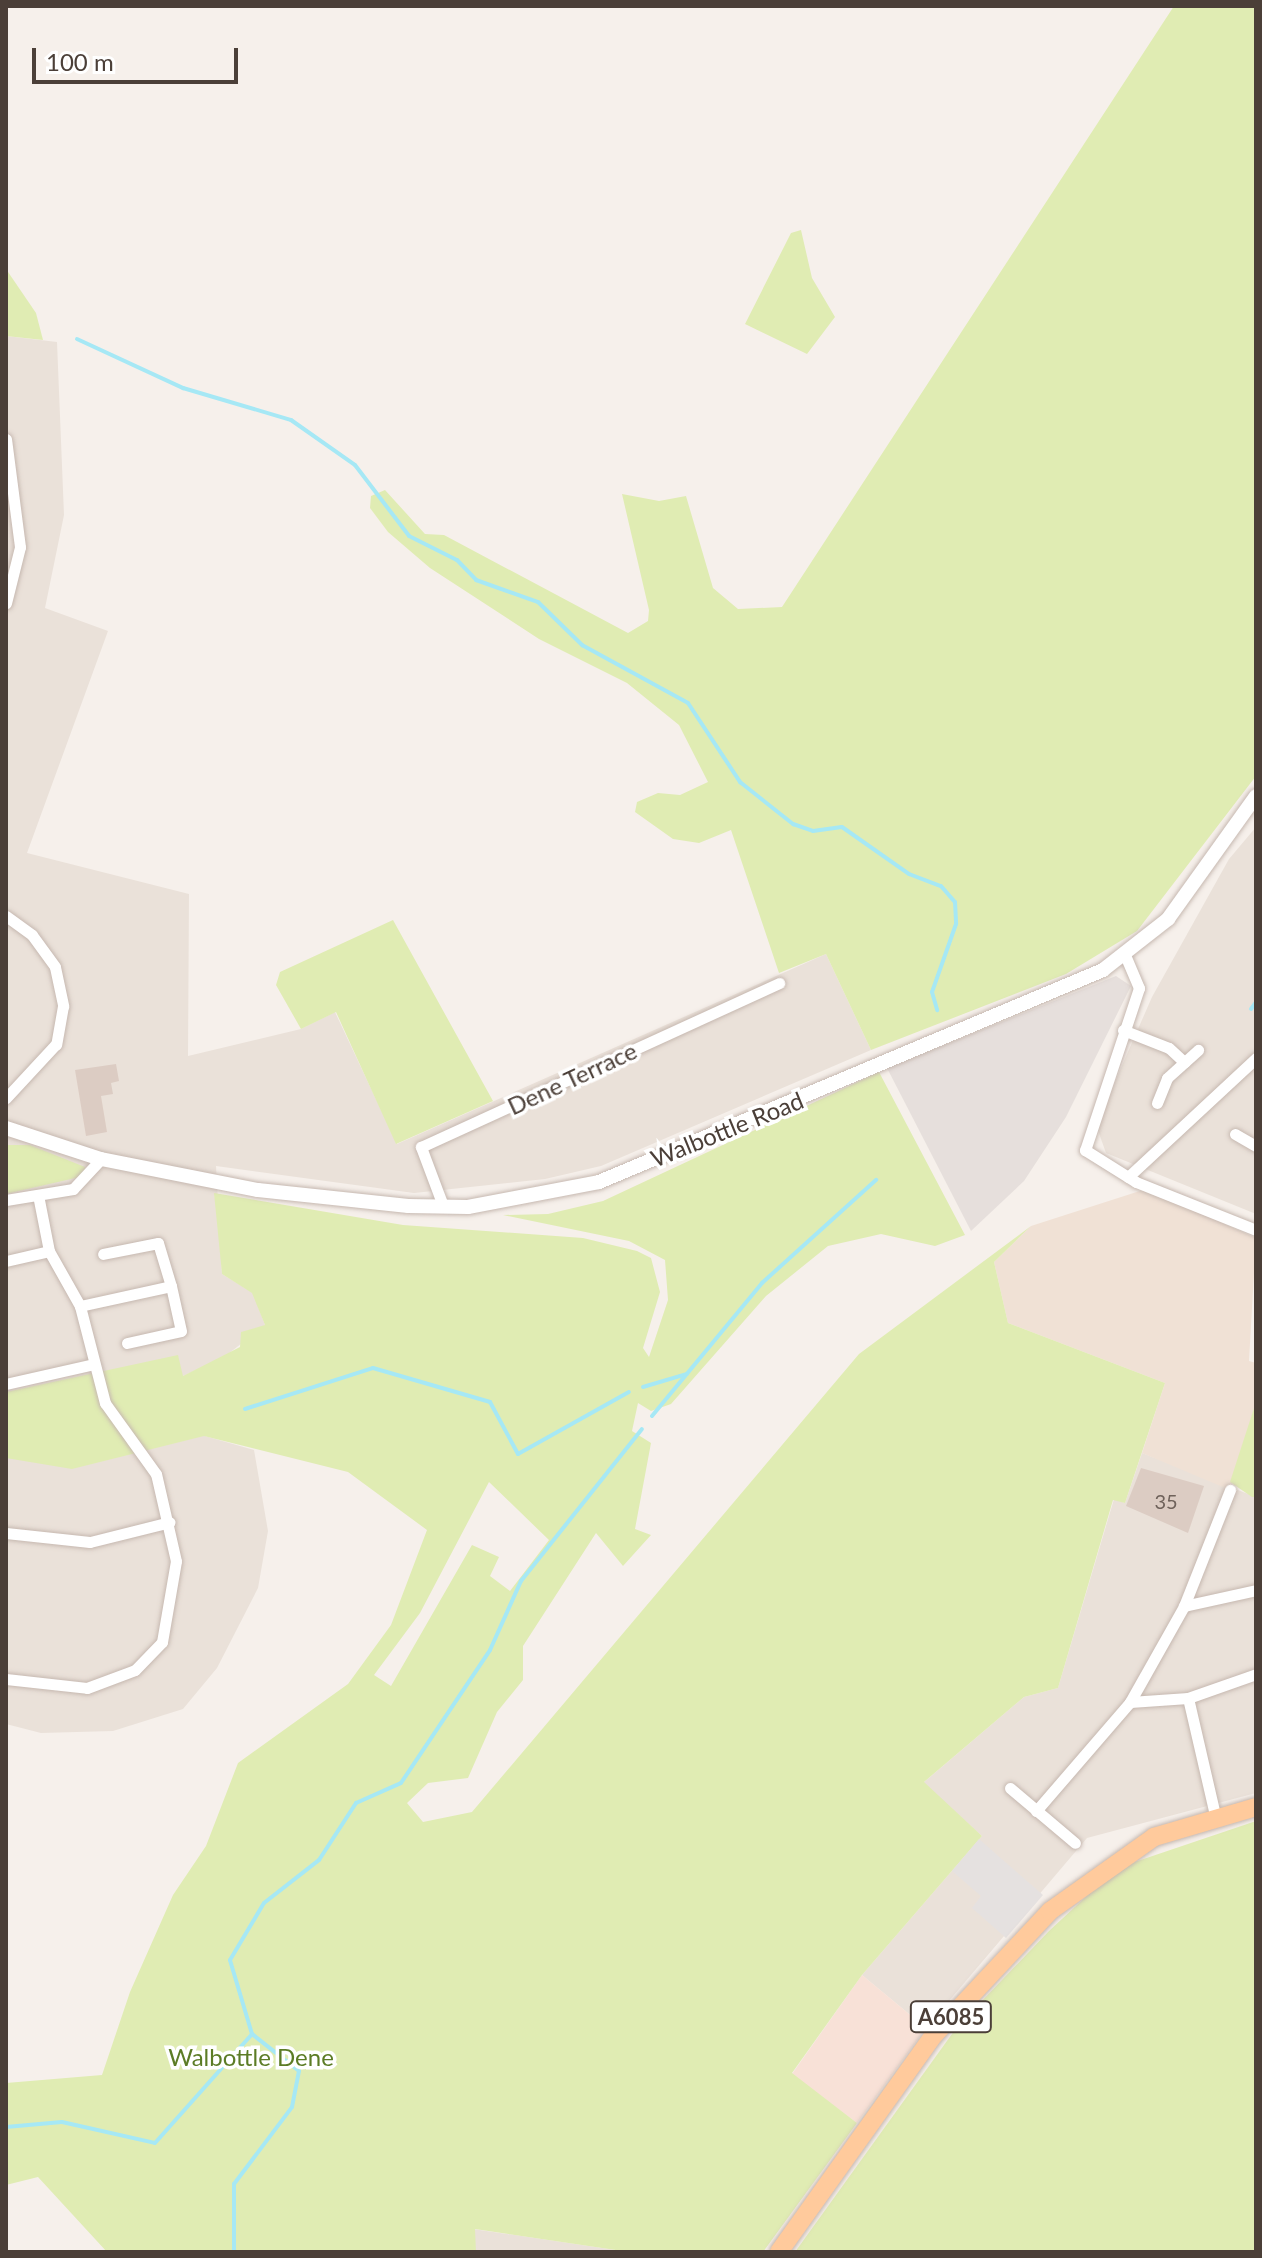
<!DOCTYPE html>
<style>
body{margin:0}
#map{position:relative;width:1262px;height:2258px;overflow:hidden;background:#f6f0eb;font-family:Lato,sans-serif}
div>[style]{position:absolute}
.residential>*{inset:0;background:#eae1d9}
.commercial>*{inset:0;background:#f8e1d7}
.industrial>*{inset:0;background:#e6dfdc}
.education>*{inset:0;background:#f0e1d5}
.green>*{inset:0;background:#e0ecb3}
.parking>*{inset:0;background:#e5e1e0}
.stream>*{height:4px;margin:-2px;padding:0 2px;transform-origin:2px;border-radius:2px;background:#a6e8f5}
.building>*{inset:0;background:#dcccc3}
.roads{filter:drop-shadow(0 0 2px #c6b8b0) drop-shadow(0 0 2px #c6b8b0)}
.minor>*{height:11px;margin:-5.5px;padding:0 5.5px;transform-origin:5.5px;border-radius:5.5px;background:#fff}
.tertiary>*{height:14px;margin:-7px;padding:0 7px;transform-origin:7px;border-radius:7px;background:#fff}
.primary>*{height:18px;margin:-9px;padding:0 9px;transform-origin:9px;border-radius:9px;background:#ffca9c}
span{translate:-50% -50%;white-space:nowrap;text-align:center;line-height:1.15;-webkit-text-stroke:7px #fff;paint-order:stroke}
.number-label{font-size:20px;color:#6f625b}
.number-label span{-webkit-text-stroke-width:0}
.shield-label span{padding:2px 6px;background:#fff;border:2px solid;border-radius:6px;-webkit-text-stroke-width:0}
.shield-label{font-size:22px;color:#4b3f38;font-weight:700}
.street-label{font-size:24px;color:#4b3f38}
.park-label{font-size:24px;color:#5c7c26}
.frame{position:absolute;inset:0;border:8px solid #4b3f38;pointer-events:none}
.scale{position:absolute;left:32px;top:48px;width:206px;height:36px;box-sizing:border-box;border:4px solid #4b3f38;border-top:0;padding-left:10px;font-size:24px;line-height:28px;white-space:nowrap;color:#4b3f38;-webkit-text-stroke:6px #fff;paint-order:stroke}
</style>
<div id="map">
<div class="residential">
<div style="clip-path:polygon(6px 336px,57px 342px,64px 515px,45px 608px,108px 631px,27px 853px,189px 894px,188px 1056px,301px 1029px,335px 1012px,397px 1144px,826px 954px,871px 1050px,601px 1166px,545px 1179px,414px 1193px,216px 1166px,222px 1274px,253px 1293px,265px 1325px,223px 1358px,183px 1376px,205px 1436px,254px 1450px,268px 1531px,258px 1588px,217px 1668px,183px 1709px,113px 1731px,41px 1733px,6px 1724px)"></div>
<div style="clip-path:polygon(1256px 827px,1256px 1214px,1106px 1153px,1096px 1125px,1152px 997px,1229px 859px)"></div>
<div style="clip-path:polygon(1142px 1453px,1256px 1497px,1256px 1793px,1087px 1838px,926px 2028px,862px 1975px,982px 1836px,923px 1783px,1024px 1697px,1058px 1688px,1114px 1499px,1125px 1503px)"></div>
<div style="clip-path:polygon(318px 2206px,629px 2252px,312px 2252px)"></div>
</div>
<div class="commercial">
<div style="clip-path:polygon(862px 1975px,926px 2028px,857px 2123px,792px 2074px)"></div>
</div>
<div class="industrial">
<div style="clip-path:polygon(1116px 976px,1131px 986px,1066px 1117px,1024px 1181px,971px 1231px,887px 1068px)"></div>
</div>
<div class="education">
<div style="clip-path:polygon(1146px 1189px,1256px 1238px,1249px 1361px,1256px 1363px,1256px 1402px,1230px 1490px,1142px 1453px,1165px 1383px,1008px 1323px,994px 1262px,1031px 1226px)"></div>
</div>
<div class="green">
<div style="clip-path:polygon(1174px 6px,1256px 6px,1256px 776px,1137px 931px,1066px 974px,871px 1050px,826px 954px,779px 973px,731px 830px,699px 843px,673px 839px,635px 812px,637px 802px,658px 793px,680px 795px,708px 782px,679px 725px,627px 683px,539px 639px,430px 568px,388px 532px,370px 508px,371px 496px,385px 490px,425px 534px,444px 535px,628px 633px,648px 621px,649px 610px,622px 494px,659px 501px,686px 496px,713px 588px,738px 609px,782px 607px)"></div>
<div style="clip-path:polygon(801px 230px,812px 278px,835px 317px,807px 354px,745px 324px,791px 233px)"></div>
<div style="clip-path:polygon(6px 269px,36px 313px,43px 340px,6px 336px)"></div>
<div style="clip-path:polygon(393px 920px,493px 1101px,396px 1144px,336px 1012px,301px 1029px,276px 985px,280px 972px)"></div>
<div style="clip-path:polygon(evenodd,879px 1072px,965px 1235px,935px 1246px,881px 1234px,828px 1246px,766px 1296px,671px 1404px,651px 1411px,638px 1403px,632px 1431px,651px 1443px,635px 1529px,651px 1535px,623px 1566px,596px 1533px,523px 1646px,523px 1680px,497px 1712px,468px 1778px,428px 1783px,407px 1803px,423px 1822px,472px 1812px,859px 1354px,1031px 1226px,994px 1262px,1008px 1323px,1165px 1383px,1125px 1503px,1113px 1500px,1058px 1688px,1024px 1697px,924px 1782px,982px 1836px,862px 1975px,792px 2073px,857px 2123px,763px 2252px,629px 2252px,475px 2229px,476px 2252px,107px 2252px,38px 2177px,6px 2185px,6px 2083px,102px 2075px,130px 1992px,173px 1895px,206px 1846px,238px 1763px,348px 1684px,391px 1625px,427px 1530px,348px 1472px,204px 1436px,72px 1469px,6px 1458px,6px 1392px,178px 1355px,183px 1376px,240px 1347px,241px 1332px,265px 1325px,252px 1293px,222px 1274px,214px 1193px,403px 1225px,583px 1238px,637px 1251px,651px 1258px,660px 1292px,643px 1348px,649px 1357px,668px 1300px,665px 1260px,629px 1241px,503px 1215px,548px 1214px,603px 1201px,879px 1072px,489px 1482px,549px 1540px,510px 1591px,490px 1576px,499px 1557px,472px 1545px,391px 1686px,374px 1675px,420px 1613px,489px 1482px)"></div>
<div style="clip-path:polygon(6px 1145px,30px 1145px,85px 1167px,84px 1176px,6px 1194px)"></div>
<div style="clip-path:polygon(1256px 1402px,1256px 1497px,1252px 1497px,1230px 1482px)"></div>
<div style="clip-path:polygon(1256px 1821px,1256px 2252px,795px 2252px,957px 2027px,1049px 1931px,1117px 1868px)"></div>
</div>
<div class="parking">
<div style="clip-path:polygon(979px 1839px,1043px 1895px,1006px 1938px,972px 1908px,981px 1896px,952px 1871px)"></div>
</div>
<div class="stream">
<div style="left:77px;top:339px;width:117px;rotate:24.8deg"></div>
<div style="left:183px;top:388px;width:113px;rotate:16.5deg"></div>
<div style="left:291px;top:420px;width:78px;rotate:35.1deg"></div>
<div style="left:355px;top:465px;width:89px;rotate:52.7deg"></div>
<div style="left:409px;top:536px;width:54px;rotate:26.6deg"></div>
<div style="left:457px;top:560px;width:28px;rotate:46deg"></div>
<div style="left:476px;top:580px;width:66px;rotate:19.5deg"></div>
<div style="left:538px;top:602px;width:62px;rotate:44.3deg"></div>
<div style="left:582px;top:645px;width:121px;rotate:28.7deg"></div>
<div style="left:688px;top:703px;width:95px;rotate:56.6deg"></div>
<div style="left:740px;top:782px;width:68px;rotate:38.4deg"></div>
<div style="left:793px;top:824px;width:21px;rotate:19deg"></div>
<div style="left:813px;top:831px;width:29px;rotate:-8deg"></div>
<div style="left:842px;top:827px;width:82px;rotate:35deg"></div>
<div style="left:909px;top:874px;width:34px;rotate:21deg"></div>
<div style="left:941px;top:886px;width:21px;rotate:49deg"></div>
<div style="left:955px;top:902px;width:22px;rotate:87deg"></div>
<div style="left:956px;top:924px;width:72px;rotate:109.4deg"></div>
<div style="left:932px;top:992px;width:19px;rotate:74deg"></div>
<div style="left:1251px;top:1009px;width:9px;rotate:-54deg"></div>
<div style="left:643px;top:1387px;width:46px;rotate:-16.5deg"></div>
<div style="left:245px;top:1409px;width:134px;rotate:-17.8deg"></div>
<div style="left:373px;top:1368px;width:122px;rotate:16.2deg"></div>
<div style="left:490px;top:1402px;width:59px;rotate:61.7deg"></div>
<div style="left:518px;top:1454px;width:127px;rotate:-29.2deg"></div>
<div style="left:652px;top:1416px;width:173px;rotate:-50.4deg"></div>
<div style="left:762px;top:1283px;width:154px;rotate:-42.1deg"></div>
<div style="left:6px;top:2127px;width:56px;rotate:-5.1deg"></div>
<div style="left:62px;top:2122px;width:95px;rotate:12.7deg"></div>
<div style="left:155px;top:2143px;width:146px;rotate:-48.3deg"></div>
<div style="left:234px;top:2252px;width:68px;rotate:-90deg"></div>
<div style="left:234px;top:2184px;width:96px;rotate:-53deg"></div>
<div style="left:292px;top:2107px;width:37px;rotate:-79deg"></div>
<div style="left:299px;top:2071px;width:60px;rotate:-141.8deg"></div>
<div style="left:252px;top:2034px;width:77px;rotate:-106.6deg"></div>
<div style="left:230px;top:1960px;width:66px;rotate:-59.2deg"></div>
<div style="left:264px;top:1903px;width:70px;rotate:-38deg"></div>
<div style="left:319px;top:1860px;width:68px;rotate:-57deg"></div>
<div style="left:356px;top:1803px;width:49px;rotate:-24deg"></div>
<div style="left:401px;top:1783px;width:160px;rotate:-56.2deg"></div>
<div style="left:490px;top:1650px;width:76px;rotate:-65.8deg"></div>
<div style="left:521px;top:1581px;width:194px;rotate:-51.5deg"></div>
</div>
<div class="building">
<div style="clip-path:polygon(116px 1064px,119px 1081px,111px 1083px,113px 1094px,101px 1096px,107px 1132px,86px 1136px,75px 1070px)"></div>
<div style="clip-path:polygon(1141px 1468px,1204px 1486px,1188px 1533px,1126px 1506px)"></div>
</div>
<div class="roads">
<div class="minor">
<div style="left:6px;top:439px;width:109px;rotate:82.6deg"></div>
<div style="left:20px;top:547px;width:58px;rotate:104deg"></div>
<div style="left:6px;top:916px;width:32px;rotate:36deg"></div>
<div style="left:32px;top:935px;width:39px;rotate:54deg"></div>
<div style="left:55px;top:967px;width:40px;rotate:78deg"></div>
<div style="left:63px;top:1006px;width:39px;rotate:100deg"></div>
<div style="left:56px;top:1044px;width:74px;rotate:132.8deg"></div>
<div style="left:1125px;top:955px;width:36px;rotate:67deg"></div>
<div style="left:1139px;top:988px;width:171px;rotate:108.4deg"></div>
<div style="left:1085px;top:1150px;width:60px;rotate:32.1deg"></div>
<div style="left:1136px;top:1182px;width:129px;rotate:21.8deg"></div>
<div style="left:1123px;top:1030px;width:49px;rotate:21.4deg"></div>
<div style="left:1169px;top:1048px;width:21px;rotate:43deg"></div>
<div style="left:1157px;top:1103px;width:27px;rotate:-68deg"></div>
<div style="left:1167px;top:1078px;width:42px;rotate:-42.1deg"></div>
<div style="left:1235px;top:1134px;width:24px;rotate:30deg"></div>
<div style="left:1128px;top:1177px;width:175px;rotate:-42.9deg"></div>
<div style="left:6px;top:1200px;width:68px;rotate:-9.3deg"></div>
<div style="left:73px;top:1189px;width:41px;rotate:-47deg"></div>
<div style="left:442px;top:1203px;width:60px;rotate:-110.6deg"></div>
<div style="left:421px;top:1147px;width:394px;rotate:-24.6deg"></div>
<div style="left:6px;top:1261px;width:44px;rotate:-13.1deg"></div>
<div style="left:80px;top:1306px;width:93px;rotate:-12.4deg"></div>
<div style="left:171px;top:1286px;width:45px;rotate:-106.8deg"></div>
<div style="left:158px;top:1243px;width:56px;rotate:168.7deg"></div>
<div style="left:127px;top:1343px;width:55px;rotate:-12.5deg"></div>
<div style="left:181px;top:1331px;width:46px;rotate:-102.5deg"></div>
<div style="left:6px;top:1384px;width:90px;rotate:-12.8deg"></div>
<div style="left:6px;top:1533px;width:84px;rotate:6.1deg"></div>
<div style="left:90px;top:1542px;width:82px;rotate:-14deg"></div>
<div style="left:1184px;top:1606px;width:74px;rotate:-12.5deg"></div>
<div style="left:6px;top:1679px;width:81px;rotate:6.3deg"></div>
<div style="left:87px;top:1688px;width:51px;rotate:-20.6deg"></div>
<div style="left:135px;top:1670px;width:39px;rotate:-46deg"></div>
<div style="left:162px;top:1642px;width:82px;rotate:-80.2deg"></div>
<div style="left:176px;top:1561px;width:89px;rotate:-102.9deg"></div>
<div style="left:156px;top:1474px;width:87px;rotate:-125.7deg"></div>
<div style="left:105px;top:1403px;width:100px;rotate:-104.5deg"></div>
<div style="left:80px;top:1306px;width:63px;rotate:-119.4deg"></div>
<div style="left:49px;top:1251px;width:57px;rotate:-101.1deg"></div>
<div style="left:1188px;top:1698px;width:124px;rotate:77deg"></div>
<div style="left:1130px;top:1702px;width:58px;rotate:-3.9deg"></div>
<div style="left:1188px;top:1698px;width:72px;rotate:-19.4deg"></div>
<div style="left:1010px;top:1788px;width:85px;rotate:40.2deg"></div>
<div style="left:1036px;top:1811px;width:144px;rotate:-49.2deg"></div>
<div style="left:1130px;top:1702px;width:110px;rotate:-60.6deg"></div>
<div style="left:1184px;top:1606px;width:125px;rotate:-68.4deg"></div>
</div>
<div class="tertiary">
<div style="left:6px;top:1128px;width:100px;rotate:18.1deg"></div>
<div style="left:101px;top:1159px;width:160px;rotate:11.2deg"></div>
<div style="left:258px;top:1190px;width:151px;rotate:6.1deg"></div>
<div style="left:408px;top:1206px;width:60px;rotate:1deg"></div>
<div style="left:468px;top:1207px;width:133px;rotate:-10.8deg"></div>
<div style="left:599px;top:1182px;width:547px;rotate:-22.81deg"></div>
<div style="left:1103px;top:970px;width:83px;rotate:-38.1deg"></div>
<div style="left:1168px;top:919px;width:151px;rotate:-54.4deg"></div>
</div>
<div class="primary">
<div style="left:779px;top:2252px;width:267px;rotate:-54.5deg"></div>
<div style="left:934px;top:2035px;width:170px;rotate:-46.9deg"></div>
<div style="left:1050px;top:1911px;width:128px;rotate:-35.4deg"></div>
<div style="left:1154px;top:1837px;width:106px;rotate:-16.4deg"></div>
</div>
</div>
<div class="number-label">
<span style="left:1166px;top:1501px">35</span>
</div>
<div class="shield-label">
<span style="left:951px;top:2017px">A6085</span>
</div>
<div class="street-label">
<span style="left:572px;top:1078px;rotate:-25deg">Dene Terrace</span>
<span style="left:727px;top:1129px;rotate:-22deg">Walbottle Road</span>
</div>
<div class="park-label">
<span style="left:251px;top:2057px">Walbottle Dene</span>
</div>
<div class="frame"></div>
<div class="scale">100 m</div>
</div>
